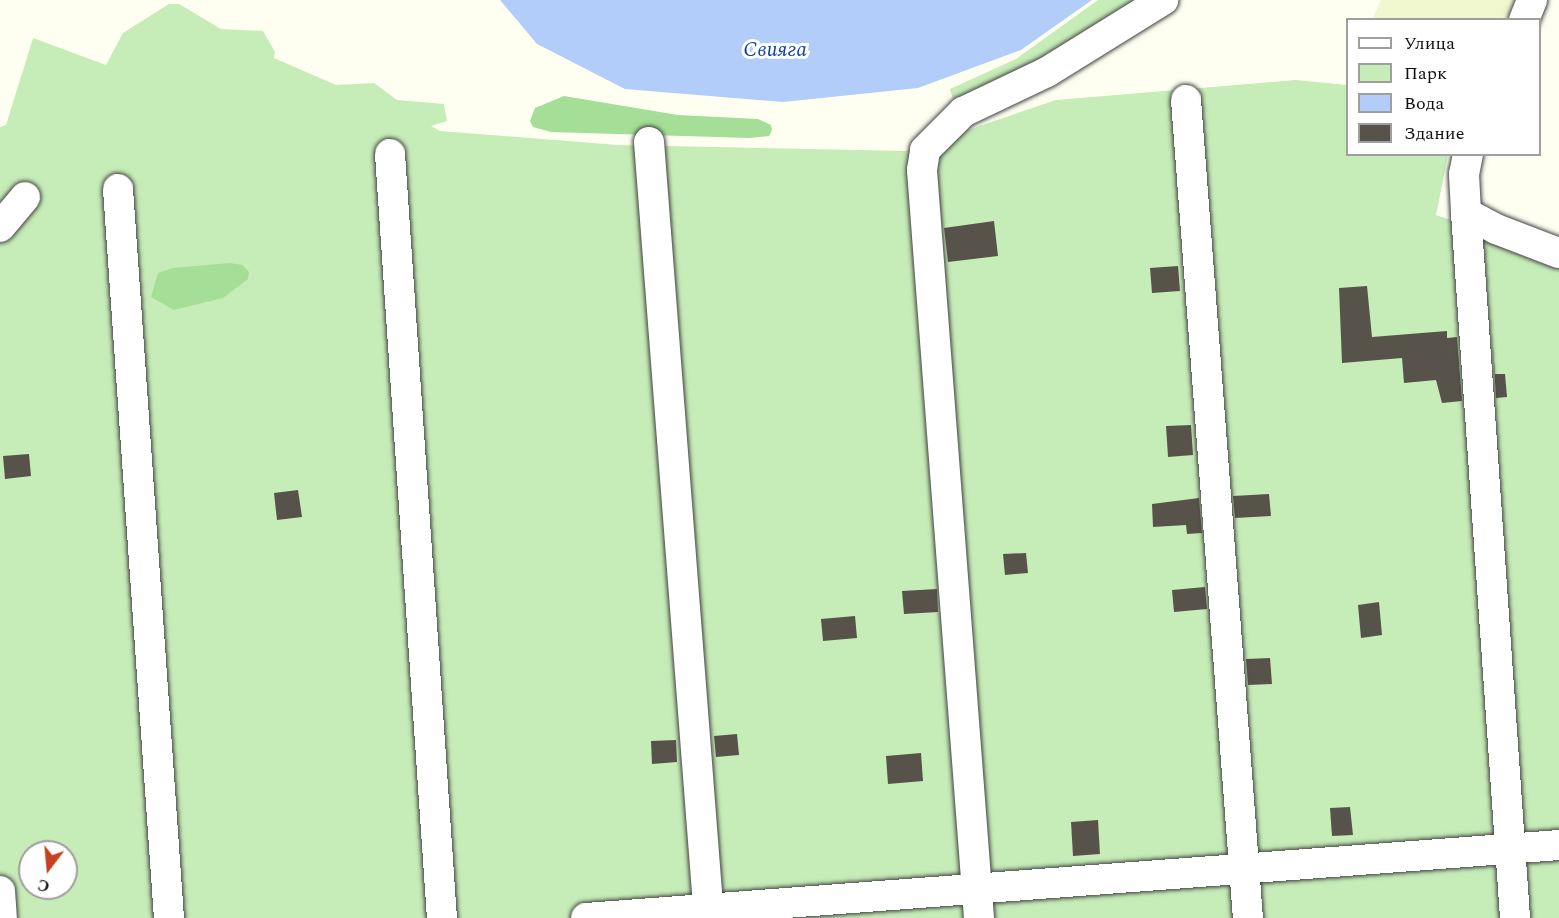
<!DOCTYPE html>
<meta charset="utf-8">
<style>
body{margin:0}
#map{position:relative;width:1559px;height:918px;overflow:hidden;background:#fefff1;font-family:Spectral,serif}
div>[style]{position:absolute}
.farmland>*{inset:0;background:#f0f7cf}
.green>*{inset:0;background:#c6ecb8}
.forest>*{inset:0;background:#a5de96}
.water>*{inset:0;background:#b2cdf9}
.building>*{inset:0;background:#58534a}
.roads{filter:drop-shadow(0 0 2px #424242) drop-shadow(0 0 2px #424242)}
.minor>*{height:30px;margin:-15px;padding:0 15px;transform-origin:15px;border-radius:15px;background:#fff}
span{translate:-50% -50%;white-space:nowrap;text-align:center;line-height:1.15;-webkit-text-stroke:6px #fff;paint-order:stroke}
.water-label{font-size:21px;color:#1041a8;font-style:italic}
.legend{position:absolute;left:1346px;top:18px;width:195px;height:138px;box-sizing:border-box;background:#fff;border:2px solid #9f9f9f;margin:0;padding:8px 10px;list-style:none;font-size:18px;color:#0f0f0f}
.legend li{display:flex;align-items:center;gap:12px;height:30px}
.legend b{width:30px;border:2px solid #9f9f9f}
.north{position:absolute;left:18px;top:840px;width:60px;height:60px;box-sizing:border-box;background:#fff;border:2px solid #9f9f9f;border-radius:50%;rotate:196deg;font-size:16px;font-weight:700;line-height:24px;text-align:center;color:#0f0f0f}
.north::after{content:'';display:block;margin:auto;width:21px;height:27px;background:#c7401f;clip-path:polygon(50% 0,100% 100%,50% 72%,0 100%)}
</style>
<div id="map">
<div class="farmland">
<div style="clip-path:polygon(1381px 0,1524px 0,1515px 19px,1372px 20px)"></div>
</div>
<div class="green">
<div style="clip-path:polygon(1098px 0,1149px 0,955px 106px,950px 89px,1016px 59px)"></div>
<div style="clip-path:polygon(evenodd,169px 4px,179px 4px,221px 29px,263px 31px,275px 52px,274px 58px,336px 85px,374px 83px,397px 100px,444px 104px,447px 121px,431px 126px,440px 131px,618px 145px,906px 151px,1056px 100px,1296px 80px,1347px 85px,1348px 154px,1448px 155px,1436px 215px,1559px 256px,1559px 918px,0 918px,0 127px,6px 125px,33px 38px,106px 65px,123px 33px,169px 4px,30px 852px,66px 852px,66px 888px,30px 888px,30px 852px)"></div>
</div>
<div class="forest">
<div style="clip-path:polygon(564px 96px,678px 115px,758px 119px,771px 125px,772px 130px,769px 136px,749px 138px,551px 132px,533px 127px,530px 121px,535px 108px)"></div>
<div style="clip-path:polygon(230px 263px,242px 265px,249px 272px,248px 279px,223px 298px,174px 310px,151px 297px,158px 273px,173px 268px)"></div>
</div>
<div class="water">
<div style="clip-path:polygon(500px 0,1092px 0,1021px 50px,918px 88px,783px 102px,625px 89px,537px 44px)"></div>
</div>
<div class="building">
<div style="clip-path:polygon(994px 221px,998px 256px,948px 262px,944px 228px)"></div>
<div style="clip-path:polygon(1178px 266px,1180px 291px,1152px 293px,1150px 268px)"></div>
<div style="clip-path:polygon(1367px 286px,1372px 337px,1447px 331px,1447px 338px,1457px 337px,1462px 401px,1442px 403px,1436px 380px,1404px 383px,1402px 358px,1342px 363px,1339px 288px)"></div>
<div style="clip-path:polygon(1492px 334px,1495px 374px,1505px 374px,1507px 397px,1496px 398px)"></div>
<div style="clip-path:polygon(1191px 425px,1193px 455px,1168px 457px,1166px 426px)"></div>
<div style="clip-path:polygon(29px 454px,31px 476px,5px 479px,3px 456px)"></div>
<div style="clip-path:polygon(298px 490px,302px 517px,277px 520px,274px 493px)"></div>
<div style="clip-path:polygon(1269px 494px,1271px 516px,1235px 518px,1233px 496px)"></div>
<div style="clip-path:polygon(1199px 498px,1202px 533px,1187px 534px,1186px 525px,1153px 527px,1152px 504px)"></div>
<div style="clip-path:polygon(1026px 553px,1028px 573px,1005px 575px,1003px 554px)"></div>
<div style="clip-path:polygon(1205px 587px,1207px 609px,1174px 612px,1172px 590px)"></div>
<div style="clip-path:polygon(937px 589px,938px 612px,904px 614px,902px 591px)"></div>
<div style="clip-path:polygon(1379px 602px,1382px 635px,1361px 638px,1358px 605px)"></div>
<div style="clip-path:polygon(855px 616px,857px 638px,823px 641px,821px 619px)"></div>
<div style="clip-path:polygon(1270px 658px,1272px 684px,1248px 685px,1246px 659px)"></div>
<div style="clip-path:polygon(737px 734px,739px 755px,716px 757px,714px 736px)"></div>
<div style="clip-path:polygon(676px 740px,677px 762px,652px 764px,651px 741px)"></div>
<div style="clip-path:polygon(921px 753px,923px 781px,888px 784px,886px 756px)"></div>
<div style="clip-path:polygon(1350px 807px,1353px 835px,1332px 836px,1330px 808px)"></div>
<div style="clip-path:polygon(1098px 820px,1100px 854px,1073px 856px,1071px 822px)"></div>
</div>
<div class="roads">
<div class="minor">
<div style="left:1524px;top:20px;width:22px;rotate:-68deg"></div>
<div style="left:1186px;top:100px;width:820px;rotate:85.67deg"></div>
<div style="left:649px;top:142px;width:753px;rotate:85.58deg"></div>
<div style="left:707px;top:893px;width:25px;rotate:92deg"></div>
<div style="left:390px;top:154px;width:766px;rotate:86.11deg"></div>
<div style="left:1468px;top:154px;width:20px;rotate:101deg"></div>
<div style="left:1464px;top:174px;width:39px;rotate:87deg"></div>
<div style="left:1466px;top:213px;width:34px;rotate:28deg"></div>
<div style="left:1496px;top:229px;width:67px;rotate:20.9deg"></div>
<div style="left:118px;top:189px;width:731px;rotate:86deg"></div>
<div style="left:1466px;top:213px;width:707px;rotate:86.02deg"></div>
<div style="left:0;top:227px;width:39px;rotate:-50deg"></div>
<div style="left:0;top:891px;width:27px;rotate:86deg"></div>
<div style="left:586px;top:918px;width:976px;rotate:-4.29deg"></div>
<div style="left:979px;top:918px;width:750px;rotate:-94.36deg"></div>
<div style="left:922px;top:170px;width:20px;rotate:-81deg"></div>
<div style="left:925px;top:150px;width:54px;rotate:-45deg"></div>
<div style="left:963px;top:112px;width:93px;rotate:-25.5deg"></div>
<div style="left:1047px;top:72px;width:137px;rotate:-31.8deg"></div>
</div>
</div>
<div class="water-label">
<span style="left:775px;top:50px">Свияга</span>
</div>
<ul class="legend">
<li><b style="height:8px;background:#fff"></b>Улица</li>
<li><b style="height:16px;background:#c6ecb8"></b>Парк</li>
<li><b style="height:16px;background:#b2cdf9"></b>Вода</li>
<li><b style="height:16px;background:#58534a"></b>Здание</li>
</ul>
<div class="north">С</div>
</div>
